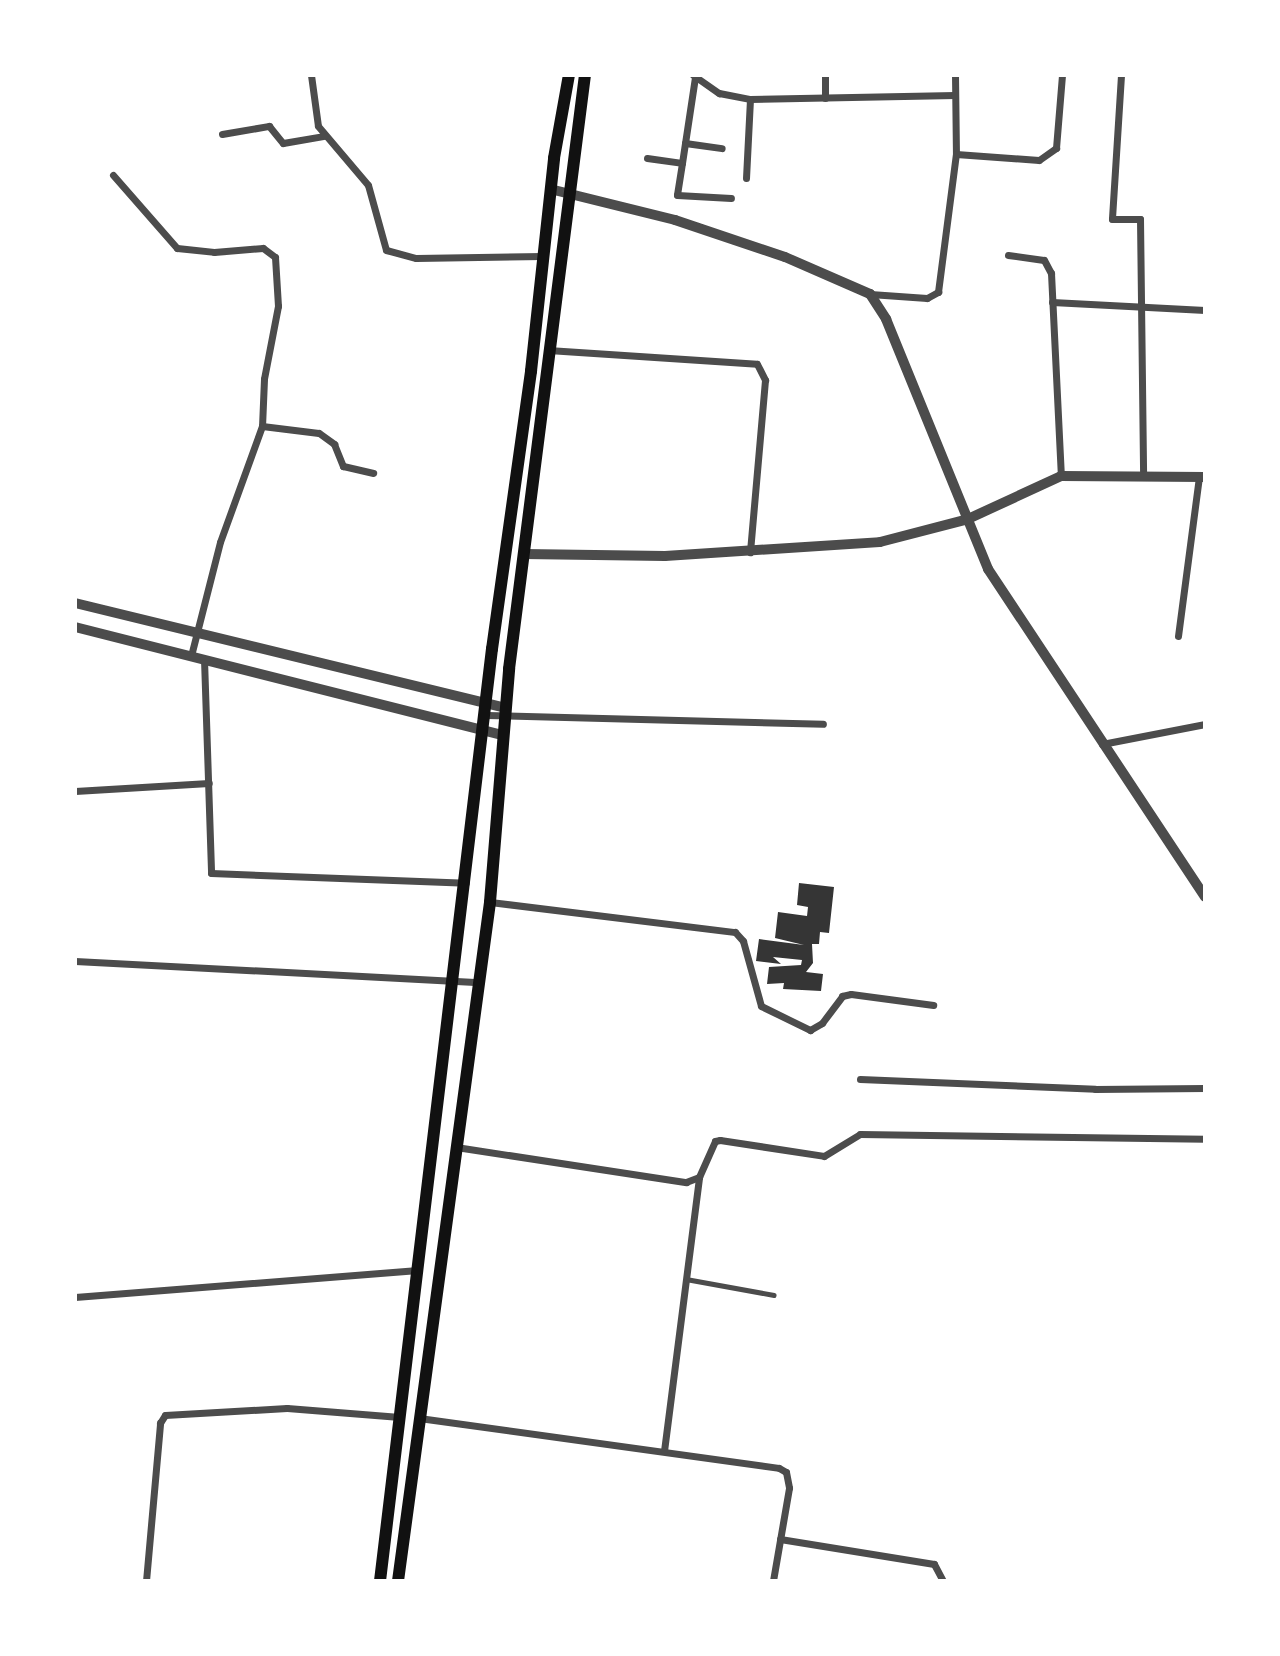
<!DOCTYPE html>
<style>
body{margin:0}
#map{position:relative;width:1280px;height:1656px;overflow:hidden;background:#fff;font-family:Mulish,sans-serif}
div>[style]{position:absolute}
.building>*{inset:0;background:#353535}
.service>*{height:4.5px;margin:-2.25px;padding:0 2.25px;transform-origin:2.25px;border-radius:2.25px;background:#4c4c4c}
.minor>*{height:7px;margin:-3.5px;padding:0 3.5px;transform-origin:3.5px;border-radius:3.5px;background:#4c4c4c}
.tertiary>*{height:10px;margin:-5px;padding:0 5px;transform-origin:5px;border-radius:5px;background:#4c4c4c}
.secondary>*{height:12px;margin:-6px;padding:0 6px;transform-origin:6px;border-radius:6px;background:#111}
span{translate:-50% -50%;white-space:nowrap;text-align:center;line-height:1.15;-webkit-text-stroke:7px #fff;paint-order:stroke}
.frame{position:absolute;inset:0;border:77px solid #fff;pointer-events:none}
</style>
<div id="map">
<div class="building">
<div style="clip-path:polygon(799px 883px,834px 887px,829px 933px,820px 932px,819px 944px,812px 944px,813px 963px,806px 972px,823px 974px,821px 991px,783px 989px,784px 983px,767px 984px,769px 967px,801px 965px,802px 960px,773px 957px,781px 964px,756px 961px,759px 939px,804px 945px,775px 938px,778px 912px,807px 916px,808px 907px,797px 905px)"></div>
</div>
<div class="service">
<div style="left:686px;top:1279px;width:89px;rotate:10.3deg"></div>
</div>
<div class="minor">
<div style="left:311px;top:75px;width:51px;rotate:82.2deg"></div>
<div style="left:318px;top:126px;width:77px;rotate:49.7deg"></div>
<div style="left:368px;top:185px;width:67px;rotate:74.5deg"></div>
<div style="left:386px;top:250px;width:31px;rotate:15deg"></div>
<div style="left:416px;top:258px;width:127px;rotate:-0.9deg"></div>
<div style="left:693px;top:75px;width:32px;rotate:35deg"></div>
<div style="left:719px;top:93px;width:32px;rotate:11deg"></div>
<div style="left:750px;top:99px;width:205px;rotate:-1.1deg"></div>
<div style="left:825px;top:75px;width:23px;rotate:90deg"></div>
<div style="left:955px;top:75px;width:79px;rotate:89.3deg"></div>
<div style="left:956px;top:154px;width:83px;rotate:4.1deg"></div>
<div style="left:1039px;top:160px;width:21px;rotate:-35deg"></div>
<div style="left:1056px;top:148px;width:73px;rotate:-85.3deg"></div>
<div style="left:1121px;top:75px;width:144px;rotate:93.6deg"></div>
<div style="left:1112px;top:219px;width:28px"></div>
<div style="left:1140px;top:219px;width:256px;rotate:89.3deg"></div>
<div style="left:222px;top:134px;width:48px;rotate:-9.7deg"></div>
<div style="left:269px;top:126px;width:22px;rotate:51deg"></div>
<div style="left:283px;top:143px;width:42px;rotate:-9.7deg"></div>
<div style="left:685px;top:143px;width:37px;rotate:8deg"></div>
<div style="left:647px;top:158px;width:35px;rotate:8deg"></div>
<div style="left:682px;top:163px;width:87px;rotate:-81.4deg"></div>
<div style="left:682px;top:163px;width:32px;rotate:99deg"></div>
<div style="left:677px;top:195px;width:54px;rotate:3.2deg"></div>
<div style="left:113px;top:175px;width:97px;rotate:48.8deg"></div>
<div style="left:177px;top:248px;width:37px;rotate:6deg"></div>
<div style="left:214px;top:252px;width:49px;rotate:-4.7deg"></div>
<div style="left:263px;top:248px;width:15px;rotate:37deg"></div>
<div style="left:275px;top:257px;width:49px;rotate:86.5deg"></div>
<div style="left:278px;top:306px;width:74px;rotate:100.9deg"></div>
<div style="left:264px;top:379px;width:47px;rotate:92.4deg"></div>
<div style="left:262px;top:426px;width:123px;rotate:109.9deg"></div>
<div style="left:220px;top:542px;width:118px;rotate:104.3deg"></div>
<div style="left:746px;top:178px;width:79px;rotate:-87.1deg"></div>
<div style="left:1008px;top:255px;width:36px;rotate:8deg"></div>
<div style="left:1044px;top:260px;width:15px;rotate:62deg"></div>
<div style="left:1051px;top:273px;width:203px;rotate:87.2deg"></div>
<div style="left:870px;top:294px;width:57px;rotate:4deg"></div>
<div style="left:927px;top:298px;width:13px;rotate:-29deg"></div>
<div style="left:938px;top:292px;width:139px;rotate:-82.6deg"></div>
<div style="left:1052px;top:302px;width:153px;rotate:3deg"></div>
<div style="left:548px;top:350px;width:209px;rotate:3.8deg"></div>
<div style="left:757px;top:364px;width:18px;rotate:63deg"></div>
<div style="left:765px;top:380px;width:173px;rotate:95deg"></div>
<div style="left:262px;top:426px;width:57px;rotate:7deg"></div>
<div style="left:319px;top:433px;width:19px;rotate:36deg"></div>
<div style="left:334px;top:444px;width:24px;rotate:68deg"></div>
<div style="left:343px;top:466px;width:31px;rotate:13deg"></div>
<div style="left:1178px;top:636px;width:160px;rotate:-82.5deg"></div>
<div style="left:204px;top:659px;width:214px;rotate:88.1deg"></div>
<div style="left:211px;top:873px;width:255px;rotate:2.2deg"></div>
<div style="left:486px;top:715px;width:337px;rotate:1.5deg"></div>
<div style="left:1102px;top:744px;width:105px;rotate:-11deg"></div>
<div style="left:75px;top:791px;width:134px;rotate:-3.4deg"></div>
<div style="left:490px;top:902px;width:247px;rotate:7deg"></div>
<div style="left:735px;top:932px;width:12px;rotate:48deg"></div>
<div style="left:743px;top:941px;width:67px;rotate:74.5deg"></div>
<div style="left:761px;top:1006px;width:55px;rotate:26.1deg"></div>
<div style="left:810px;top:1030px;width:14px;rotate:-30deg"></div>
<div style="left:822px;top:1023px;width:34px;rotate:-53deg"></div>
<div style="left:842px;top:996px;width:9px;rotate:-13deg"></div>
<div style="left:851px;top:994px;width:83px;rotate:7.6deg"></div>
<div style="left:75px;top:961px;width:405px;rotate:3deg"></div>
<div style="left:860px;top:1079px;width:235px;rotate:2.4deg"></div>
<div style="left:1095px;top:1089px;width:110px;rotate:-0.5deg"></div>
<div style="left:456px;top:1147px;width:233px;rotate:8.7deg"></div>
<div style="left:686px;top:1182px;width:14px;rotate:-21deg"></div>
<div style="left:699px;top:1177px;width:39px;rotate:-66deg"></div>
<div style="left:715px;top:1141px;width:5px;rotate:-11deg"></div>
<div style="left:720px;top:1140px;width:105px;rotate:8.7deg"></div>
<div style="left:824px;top:1156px;width:42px;rotate:-31.4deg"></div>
<div style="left:860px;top:1134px;width:345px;rotate:0.8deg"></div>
<div style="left:75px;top:1297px;width:344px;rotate:-4.5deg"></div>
<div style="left:419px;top:1418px;width:363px;rotate:7.9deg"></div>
<div style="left:779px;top:1468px;width:8px;rotate:30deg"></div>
<div style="left:786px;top:1472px;width:16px;rotate:79deg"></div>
<div style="left:789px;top:1488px;width:94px;rotate:99.8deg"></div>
<div style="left:664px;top:1451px;width:276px;rotate:-82.7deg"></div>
<div style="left:780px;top:1539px;width:156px;rotate:9.2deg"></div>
<div style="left:934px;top:1564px;width:19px;rotate:62deg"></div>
<div style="left:146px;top:1581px;width:159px;rotate:-84.9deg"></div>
<div style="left:160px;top:1423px;width:9px;rotate:-58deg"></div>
<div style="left:165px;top:1415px;width:122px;rotate:-3.3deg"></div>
<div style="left:287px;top:1408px;width:113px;rotate:4.6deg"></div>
</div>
<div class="tertiary">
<div style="left:550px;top:189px;width:129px;rotate:13.9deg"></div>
<div style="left:675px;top:220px;width:116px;rotate:18.6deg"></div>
<div style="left:785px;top:257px;width:93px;rotate:23.5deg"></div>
<div style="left:870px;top:294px;width:30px;rotate:57deg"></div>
<div style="left:886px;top:319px;width:270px;rotate:67.8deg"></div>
<div style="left:988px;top:569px;width:393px;rotate:56.5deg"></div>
<div style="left:524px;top:554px;width:141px;rotate:0.8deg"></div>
<div style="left:665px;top:556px;width:215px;rotate:-3.7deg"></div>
<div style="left:880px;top:542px;width:91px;rotate:-14.6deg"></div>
<div style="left:968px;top:519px;width:102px;rotate:-24.8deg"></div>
<div style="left:1061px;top:476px;width:144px;rotate:0.4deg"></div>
<div style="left:75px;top:603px;width:443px;rotate:13.7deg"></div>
<div style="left:75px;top:627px;width:441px;rotate:14.2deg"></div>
</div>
<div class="secondary">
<div style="left:380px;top:1581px;width:939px;rotate:-83.15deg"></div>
<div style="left:492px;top:649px;width:281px;rotate:-82deg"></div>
<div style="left:531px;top:371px;width:214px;rotate:-83.8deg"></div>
<div style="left:554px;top:158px;width:84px;rotate:-79.8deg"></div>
<div style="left:398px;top:1581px;width:685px;rotate:-82.28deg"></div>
<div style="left:490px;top:902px;width:234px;rotate:-85.3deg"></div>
<div style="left:509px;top:669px;width:599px;rotate:-82.71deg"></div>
</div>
<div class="frame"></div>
</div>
